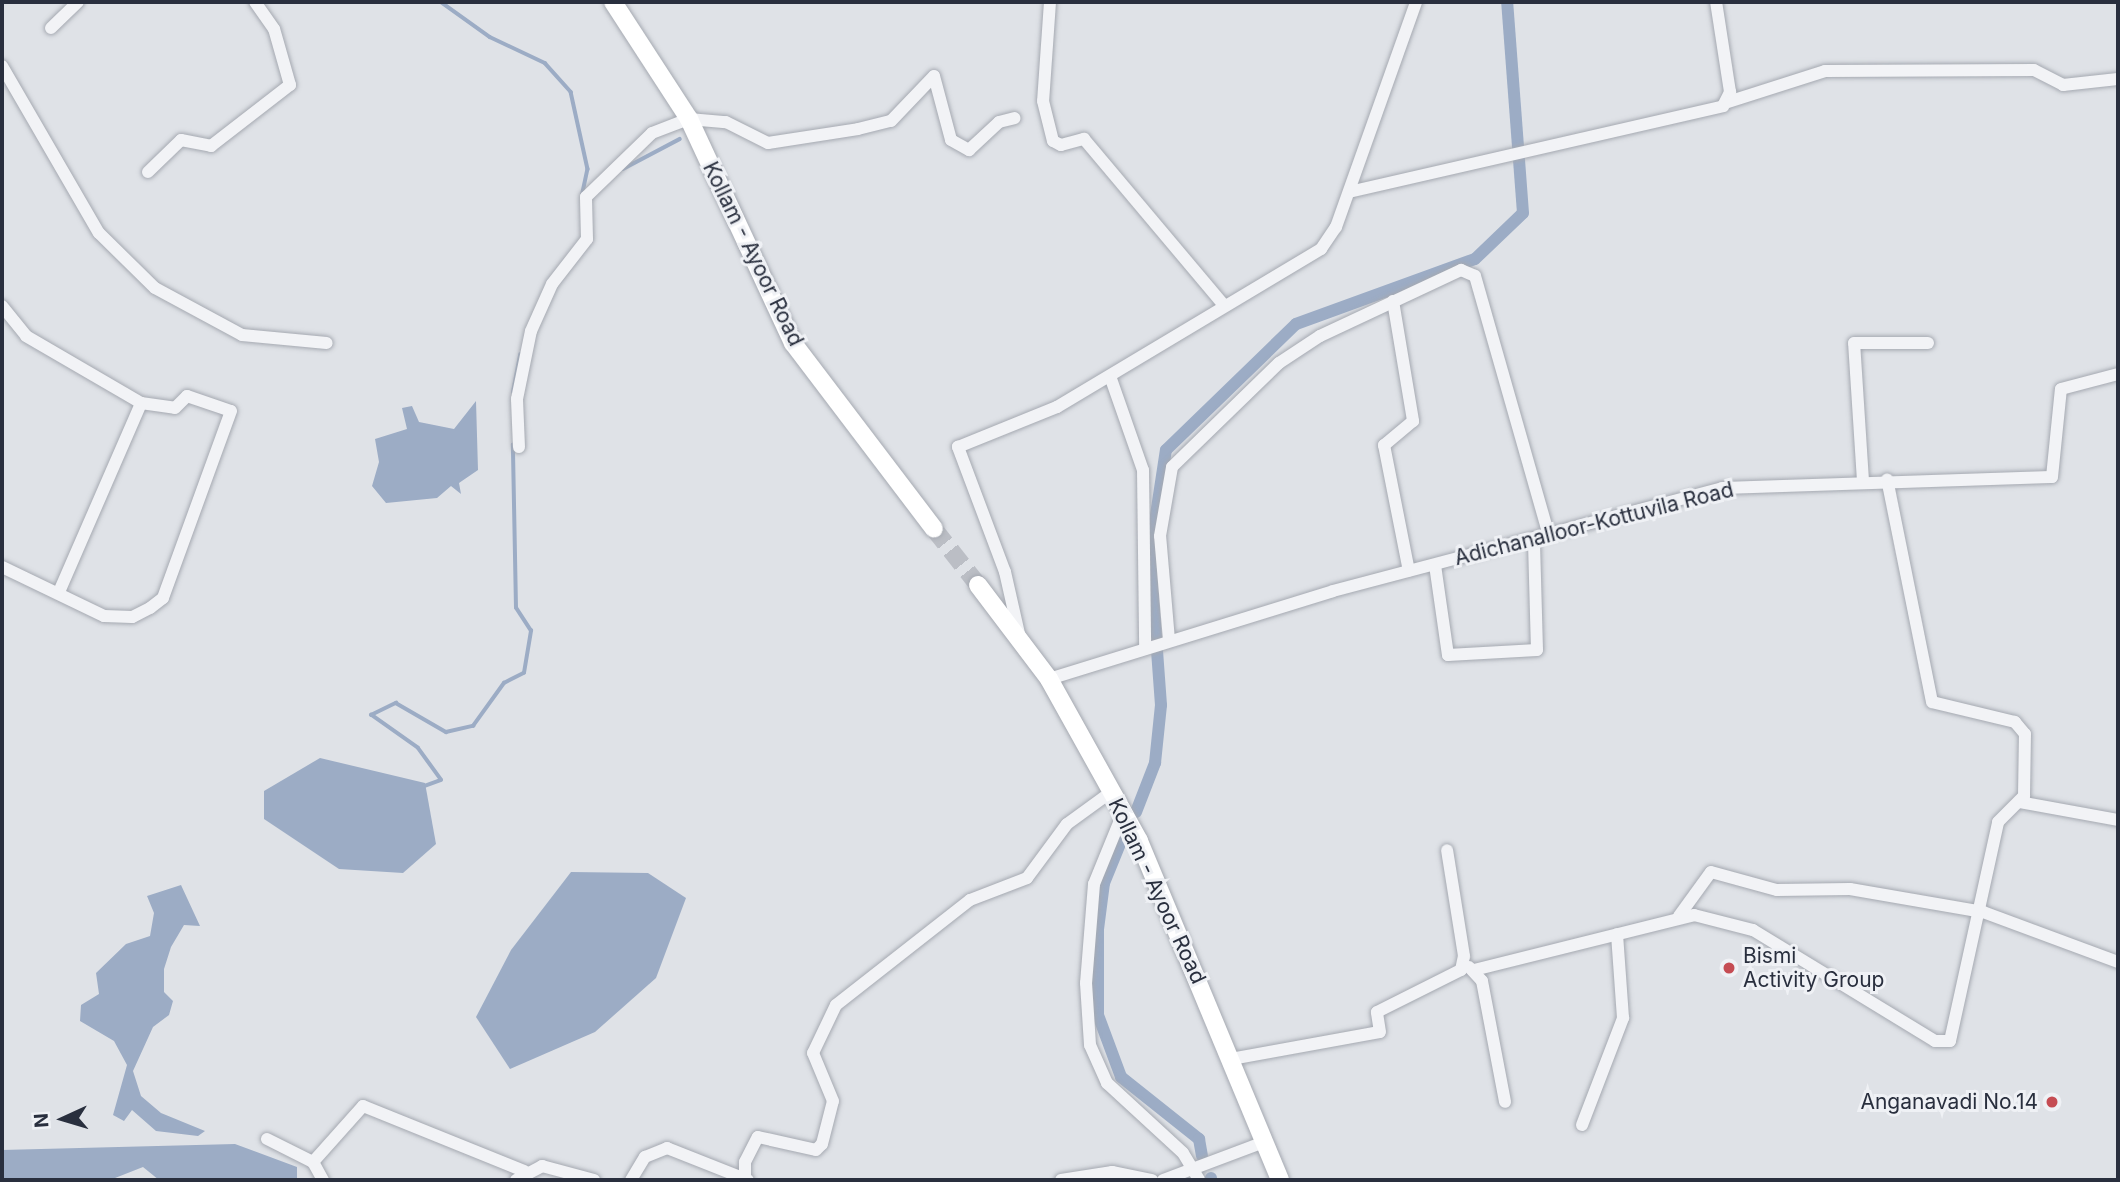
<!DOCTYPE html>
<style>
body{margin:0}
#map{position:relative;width:2120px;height:1182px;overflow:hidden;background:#dfe2e7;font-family:Inter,sans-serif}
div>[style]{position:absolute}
.water>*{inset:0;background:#9cacc5}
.stream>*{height:3.5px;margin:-1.75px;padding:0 1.75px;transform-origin:1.75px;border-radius:1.75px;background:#9cacc5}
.canal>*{height:12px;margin:-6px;padding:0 6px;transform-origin:6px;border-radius:6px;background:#9cacc5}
.secondary-tunnel>*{height:18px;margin-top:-9px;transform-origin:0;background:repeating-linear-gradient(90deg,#bbbec5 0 18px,transparent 0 27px)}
.roads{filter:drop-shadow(0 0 2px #a5a9b1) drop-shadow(0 0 2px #a5a9b1)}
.minor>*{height:12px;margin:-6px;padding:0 6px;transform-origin:6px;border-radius:6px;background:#f2f3f6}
.secondary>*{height:18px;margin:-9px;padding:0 9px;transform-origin:9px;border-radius:9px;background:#fff}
.dots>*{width:19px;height:19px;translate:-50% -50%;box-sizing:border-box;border:4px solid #eff1f5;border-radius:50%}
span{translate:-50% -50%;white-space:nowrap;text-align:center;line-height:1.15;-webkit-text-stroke:6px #eff1f5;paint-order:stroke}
.street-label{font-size:21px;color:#292f3e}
.poi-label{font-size:21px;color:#292f3e}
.left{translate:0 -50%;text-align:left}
.right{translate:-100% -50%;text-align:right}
.frame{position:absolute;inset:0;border:4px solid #292f3e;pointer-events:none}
.north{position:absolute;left:28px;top:1084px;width:70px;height:70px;-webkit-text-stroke:5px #eff1f5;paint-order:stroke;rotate:266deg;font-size:19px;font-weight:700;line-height:28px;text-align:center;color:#292f3e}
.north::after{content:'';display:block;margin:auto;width:24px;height:32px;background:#292f3e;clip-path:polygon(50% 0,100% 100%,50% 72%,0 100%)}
</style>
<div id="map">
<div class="water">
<div style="clip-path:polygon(476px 401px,478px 470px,459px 483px,461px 494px,451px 486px,437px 498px,386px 503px,372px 486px,379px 462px,375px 439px,407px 429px,402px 408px,412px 406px,419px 422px,454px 429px)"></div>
<div style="clip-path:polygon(320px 758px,425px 783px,436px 844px,403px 873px,339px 869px,264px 819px,264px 791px)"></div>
<div style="clip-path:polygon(571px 872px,648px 873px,686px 898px,656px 978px,595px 1032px,510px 1069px,476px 1017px,511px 950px)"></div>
<div style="clip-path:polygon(181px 885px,200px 926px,184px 925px,171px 947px,164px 969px,164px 992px,173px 1001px,169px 1015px,153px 1027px,133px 1071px,141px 1096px,161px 1113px,205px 1131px,198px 1136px,156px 1131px,132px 1110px,124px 1121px,113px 1115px,127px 1065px,114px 1041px,80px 1021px,81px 1005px,99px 994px,96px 973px,126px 944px,150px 936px,154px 913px,147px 896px)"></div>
<div style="clip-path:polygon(235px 1144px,297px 1167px,297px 1180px,159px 1180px,143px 1167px,110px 1180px,2px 1180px,2px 1150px)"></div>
</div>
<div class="stream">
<div style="left:441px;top:2px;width:60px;rotate:35.5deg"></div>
<div style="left:490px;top:37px;width:61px;rotate:25.3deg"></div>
<div style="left:545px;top:63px;width:39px;rotate:48deg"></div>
<div style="left:571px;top:92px;width:79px;rotate:77.6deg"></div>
<div style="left:588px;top:169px;width:25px;rotate:102deg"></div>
<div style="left:623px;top:169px;width:64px;rotate:-27.8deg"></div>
<div style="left:513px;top:392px;width:38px;rotate:-79deg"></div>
<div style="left:422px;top:787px;width:20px;rotate:-20deg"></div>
<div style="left:441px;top:780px;width:39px;rotate:-126deg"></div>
<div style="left:418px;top:748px;width:57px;rotate:-144.9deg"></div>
<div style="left:371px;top:715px;width:28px;rotate:-26deg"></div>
<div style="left:396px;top:703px;width:58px;rotate:30.1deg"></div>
<div style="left:446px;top:732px;width:28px;rotate:-13deg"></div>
<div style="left:473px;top:726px;width:53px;rotate:-54.2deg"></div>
<div style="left:504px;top:683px;width:22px;rotate:-27deg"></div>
<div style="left:524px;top:673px;width:43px;rotate:-80.5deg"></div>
<div style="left:531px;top:631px;width:27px;rotate:-123deg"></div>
<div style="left:516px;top:608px;width:163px;rotate:-91.1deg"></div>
</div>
<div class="canal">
<div style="left:1136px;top:812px;width:53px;rotate:-68.8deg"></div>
<div style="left:1155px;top:763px;width:58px;rotate:-84.1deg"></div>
<div style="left:1161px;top:705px;width:151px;rotate:-94.2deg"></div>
<div style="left:1150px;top:554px;width:105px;rotate:-81.3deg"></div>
<div style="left:1166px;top:450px;width:181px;rotate:-44.1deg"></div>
<div style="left:1296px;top:324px;width:190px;rotate:-20deg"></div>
<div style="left:1475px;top:259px;width:66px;rotate:-43.8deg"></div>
<div style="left:1523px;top:213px;width:212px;rotate:-94.3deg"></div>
<div style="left:1122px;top:839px;width:48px;rotate:112.2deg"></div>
<div style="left:1104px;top:883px;width:46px;rotate:97.4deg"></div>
<div style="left:1098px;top:929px;width:86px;rotate:90deg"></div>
<div style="left:1098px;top:1015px;width:66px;rotate:69.6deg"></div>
<div style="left:1121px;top:1077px;width:100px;rotate:38.5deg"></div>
<div style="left:1199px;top:1139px;width:17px;rotate:80deg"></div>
<div style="left:1211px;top:1178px;width:2px;rotate:90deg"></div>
</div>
<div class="secondary-tunnel">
<div style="left:934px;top:529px;width:71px;rotate:51.8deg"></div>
</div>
<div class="roads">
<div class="minor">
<div style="left:1050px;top:2px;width:99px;rotate:94deg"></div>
<div style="left:1043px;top:101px;width:41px;rotate:76deg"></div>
<div style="left:1053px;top:141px;width:9px;rotate:27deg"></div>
<div style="left:1061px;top:145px;width:24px;rotate:-15deg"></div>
<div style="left:1084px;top:139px;width:214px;rotate:49.9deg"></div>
<div style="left:51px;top:28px;width:37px;rotate:-44deg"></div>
<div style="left:2px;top:66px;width:193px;rotate:59.9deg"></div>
<div style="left:99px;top:233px;width:78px;rotate:44.5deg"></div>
<div style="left:155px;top:288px;width:99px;rotate:28.4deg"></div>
<div style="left:242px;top:335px;width:85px;rotate:5.4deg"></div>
<div style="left:1728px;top:102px;width:102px;rotate:-17.7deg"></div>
<div style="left:1825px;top:71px;width:209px;rotate:-0.3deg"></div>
<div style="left:2034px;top:70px;width:33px;rotate:27deg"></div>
<div style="left:2063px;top:85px;width:55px;rotate:-6.2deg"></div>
<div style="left:148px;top:172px;width:46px;rotate:-44.1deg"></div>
<div style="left:181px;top:140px;width:31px;rotate:11deg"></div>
<div style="left:211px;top:146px;width:100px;rotate:-37.7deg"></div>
<div style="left:290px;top:85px;width:58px;rotate:-105.9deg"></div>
<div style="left:274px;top:29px;width:33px;rotate:-125deg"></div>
<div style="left:1349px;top:192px;width:384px;rotate:-12.9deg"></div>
<div style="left:1723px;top:106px;width:16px;rotate:-63deg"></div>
<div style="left:1730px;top:92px;width:91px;rotate:-98.8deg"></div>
<div style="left:1393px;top:301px;width:122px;rotate:80.5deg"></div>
<div style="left:1413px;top:421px;width:38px;rotate:140deg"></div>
<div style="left:1384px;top:445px;width:128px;rotate:78.8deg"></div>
<div style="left:2px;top:306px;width:38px;rotate:51deg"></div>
<div style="left:26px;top:336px;width:133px;rotate:30.2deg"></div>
<div style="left:141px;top:403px;width:34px;rotate:8deg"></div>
<div style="left:175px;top:408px;width:17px;rotate:-45deg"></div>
<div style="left:187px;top:396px;width:46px;rotate:18.8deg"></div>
<div style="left:231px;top:411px;width:199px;rotate:110deg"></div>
<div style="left:163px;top:598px;width:16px;rotate:142deg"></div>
<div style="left:150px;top:608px;width:20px;rotate:153deg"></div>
<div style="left:132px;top:617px;width:28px;rotate:-178deg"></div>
<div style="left:104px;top:616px;width:113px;rotate:-154.3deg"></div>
<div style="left:1110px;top:376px;width:100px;rotate:70.7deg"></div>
<div style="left:1143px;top:470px;width:176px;rotate:89.3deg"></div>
<div style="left:519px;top:447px;width:48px;rotate:-92.4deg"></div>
<div style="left:517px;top:399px;width:69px;rotate:-78.4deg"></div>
<div style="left:531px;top:331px;width:51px;rotate:-65.9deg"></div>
<div style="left:552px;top:284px;width:57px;rotate:-52.1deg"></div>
<div style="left:587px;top:239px;width:42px;rotate:-91.4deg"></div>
<div style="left:586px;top:197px;width:92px;rotate:-44.1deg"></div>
<div style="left:652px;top:133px;width:40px;rotate:-21deg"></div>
<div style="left:689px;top:119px;width:37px;rotate:5deg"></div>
<div style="left:726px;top:122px;width:47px;rotate:26.6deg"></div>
<div style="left:768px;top:143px;width:91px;rotate:-8.8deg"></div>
<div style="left:858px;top:129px;width:34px;rotate:-14deg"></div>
<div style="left:891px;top:121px;width:62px;rotate:-46.3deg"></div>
<div style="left:934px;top:76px;width:66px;rotate:75.1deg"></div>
<div style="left:951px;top:140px;width:21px;rotate:29deg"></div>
<div style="left:969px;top:150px;width:41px;rotate:-43deg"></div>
<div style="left:999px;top:122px;width:16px;rotate:-14deg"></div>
<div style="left:1863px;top:481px;width:138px;rotate:-93.7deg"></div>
<div style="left:1854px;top:343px;width:74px"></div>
<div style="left:1435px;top:565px;width:91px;rotate:81.8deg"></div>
<div style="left:1448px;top:655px;width:89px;rotate:-3.2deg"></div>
<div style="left:1537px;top:650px;width:110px;rotate:-91.6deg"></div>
<div style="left:59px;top:592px;width:206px;rotate:-66.5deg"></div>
<div style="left:1020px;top:638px;width:68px;rotate:-102.8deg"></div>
<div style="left:1005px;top:572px;width:134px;rotate:-110.6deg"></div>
<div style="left:958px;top:447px;width:107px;rotate:-22deg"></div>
<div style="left:1057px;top:407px;width:308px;rotate:-30.9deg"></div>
<div style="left:1321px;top:249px;width:27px;rotate:-56deg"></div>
<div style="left:1336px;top:227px;width:239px;rotate:-70.4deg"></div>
<div style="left:1169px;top:640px;width:104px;rotate:-94.9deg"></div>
<div style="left:1160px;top:536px;width:70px;rotate:-80.1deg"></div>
<div style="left:1172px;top:467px;width:149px;rotate:-44.2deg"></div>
<div style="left:1279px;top:363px;width:49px;rotate:-33.4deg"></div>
<div style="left:1320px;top:336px;width:156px;rotate:-25.1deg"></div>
<div style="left:1461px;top:270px;width:15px;rotate:23deg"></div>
<div style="left:1475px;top:276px;width:269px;rotate:74.1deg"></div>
<div style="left:1049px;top:679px;width:297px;rotate:-17.2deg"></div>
<div style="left:1333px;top:591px;width:402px;rotate:-14.8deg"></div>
<div style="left:1722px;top:488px;width:330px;rotate:-1.9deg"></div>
<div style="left:2052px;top:477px;width:88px;rotate:-84.2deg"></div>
<div style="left:2061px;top:389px;width:59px;rotate:-14.7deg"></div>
<div style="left:2019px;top:802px;width:101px;rotate:10.3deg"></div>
<div style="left:1123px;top:813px;width:77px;rotate:112.2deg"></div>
<div style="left:1094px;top:884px;width:99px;rotate:94.6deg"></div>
<div style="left:1086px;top:983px;width:62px;rotate:86.3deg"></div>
<div style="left:1090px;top:1045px;width:42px;rotate:65.9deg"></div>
<div style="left:1107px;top:1083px;width:103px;rotate:42.6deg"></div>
<div style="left:1183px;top:1153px;width:31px;rotate:59deg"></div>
<div style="left:1679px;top:916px;width:54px;rotate:-54deg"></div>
<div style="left:1711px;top:872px;width:68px;rotate:15.3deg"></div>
<div style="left:1777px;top:890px;width:73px;rotate:-0.8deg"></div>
<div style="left:1850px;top:889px;width:135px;rotate:9.8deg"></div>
<div style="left:1983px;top:912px;width:144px;rotate:20.3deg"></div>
<div style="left:1469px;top:967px;width:19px;rotate:47deg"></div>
<div style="left:1482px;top:981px;width:123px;rotate:79.2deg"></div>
<div style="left:1474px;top:970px;width:227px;rotate:-14deg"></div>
<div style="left:1694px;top:915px;width:61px;rotate:14.3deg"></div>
<div style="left:1753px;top:930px;width:213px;rotate:31.4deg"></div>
<div style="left:1935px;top:1041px;width:15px"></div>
<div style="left:1950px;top:1041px;width:224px;rotate:-77.6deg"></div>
<div style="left:1998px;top:822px;width:37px;rotate:-45deg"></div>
<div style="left:2024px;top:796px;width:62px;rotate:-89.1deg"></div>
<div style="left:2025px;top:734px;width:16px;rotate:-130deg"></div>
<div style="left:2015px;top:722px;width:85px;rotate:-166.5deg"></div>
<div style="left:1932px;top:702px;width:227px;rotate:-101.4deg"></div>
<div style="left:1231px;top:1059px;width:151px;rotate:-10.3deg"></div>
<div style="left:1380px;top:1032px;width:20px;rotate:-99deg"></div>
<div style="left:1377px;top:1012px;width:94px;rotate:-26.6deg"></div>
<div style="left:1461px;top:970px;width:14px;rotate:-78deg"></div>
<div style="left:1464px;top:956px;width:107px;rotate:-99.1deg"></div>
<div style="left:1582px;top:1125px;width:115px;rotate:-69deg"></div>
<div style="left:1623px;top:1018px;width:84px;rotate:-94.1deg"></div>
<div style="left:267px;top:1139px;width:51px;rotate:26.6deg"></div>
<div style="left:313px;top:1162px;width:21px;rotate:61deg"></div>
<div style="left:313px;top:1162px;width:75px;rotate:-48.2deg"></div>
<div style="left:363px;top:1106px;width:174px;rotate:22deg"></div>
<div style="left:516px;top:1180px;width:30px;rotate:-28deg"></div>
<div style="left:542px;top:1166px;width:54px;rotate:15.1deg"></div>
<div style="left:631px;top:1180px;width:27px;rotate:-59deg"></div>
<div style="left:645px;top:1157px;width:24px;rotate:-22deg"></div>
<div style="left:667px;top:1148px;width:87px;rotate:21.6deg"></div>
<div style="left:745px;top:1180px;width:18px;rotate:-90deg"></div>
<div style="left:745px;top:1162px;width:28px;rotate:-63deg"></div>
<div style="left:758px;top:1137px;width:59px;rotate:12.6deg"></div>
<div style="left:816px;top:1150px;width:8px;rotate:-45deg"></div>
<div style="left:822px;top:1144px;width:44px;rotate:-75.7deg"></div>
<div style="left:833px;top:1101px;width:52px;rotate:-112.6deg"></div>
<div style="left:813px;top:1053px;width:53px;rotate:-64.4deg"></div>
<div style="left:836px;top:1005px;width:170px;rotate:-38.1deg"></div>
<div style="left:970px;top:900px;width:61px;rotate:-21.1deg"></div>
<div style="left:1027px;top:878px;width:67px;rotate:-53.5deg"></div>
<div style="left:1067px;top:824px;width:54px;rotate:-36deg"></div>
<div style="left:1061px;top:1180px;width:52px;rotate:-8.9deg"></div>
<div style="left:1112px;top:1172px;width:41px;rotate:11.3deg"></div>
<div style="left:1163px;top:1180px;width:108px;rotate:-20.6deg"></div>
</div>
<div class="secondary">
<div style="left:613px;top:2px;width:140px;rotate:57deg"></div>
<div style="left:689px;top:119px;width:247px;rotate:65.1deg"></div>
<div style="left:793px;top:343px;width:233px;rotate:52.8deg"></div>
<div style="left:978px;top:585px;width:118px;rotate:52.9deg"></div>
<div style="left:1049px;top:679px;width:185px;rotate:60.9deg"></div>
<div style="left:1139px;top:841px;width:367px;rotate:67.4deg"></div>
</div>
</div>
<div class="dots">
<div style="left:1729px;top:968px;background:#c54c53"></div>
<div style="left:2052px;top:1102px;background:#c54c53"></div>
</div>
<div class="street-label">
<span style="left:753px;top:254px;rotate:64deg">Kollam - Ayoor Road</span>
<span style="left:1594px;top:524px;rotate:-14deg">Adichanalloor-Kottuvila Road</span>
<span style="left:1157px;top:891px;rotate:65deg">Kollam - Ayoor Road</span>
</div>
<div class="poi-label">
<span class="left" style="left:1743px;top:968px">Bismi<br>Activity Group</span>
<span class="right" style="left:2038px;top:1102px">Anganavadi No.14</span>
</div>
<div class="frame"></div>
<div class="north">N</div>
</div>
